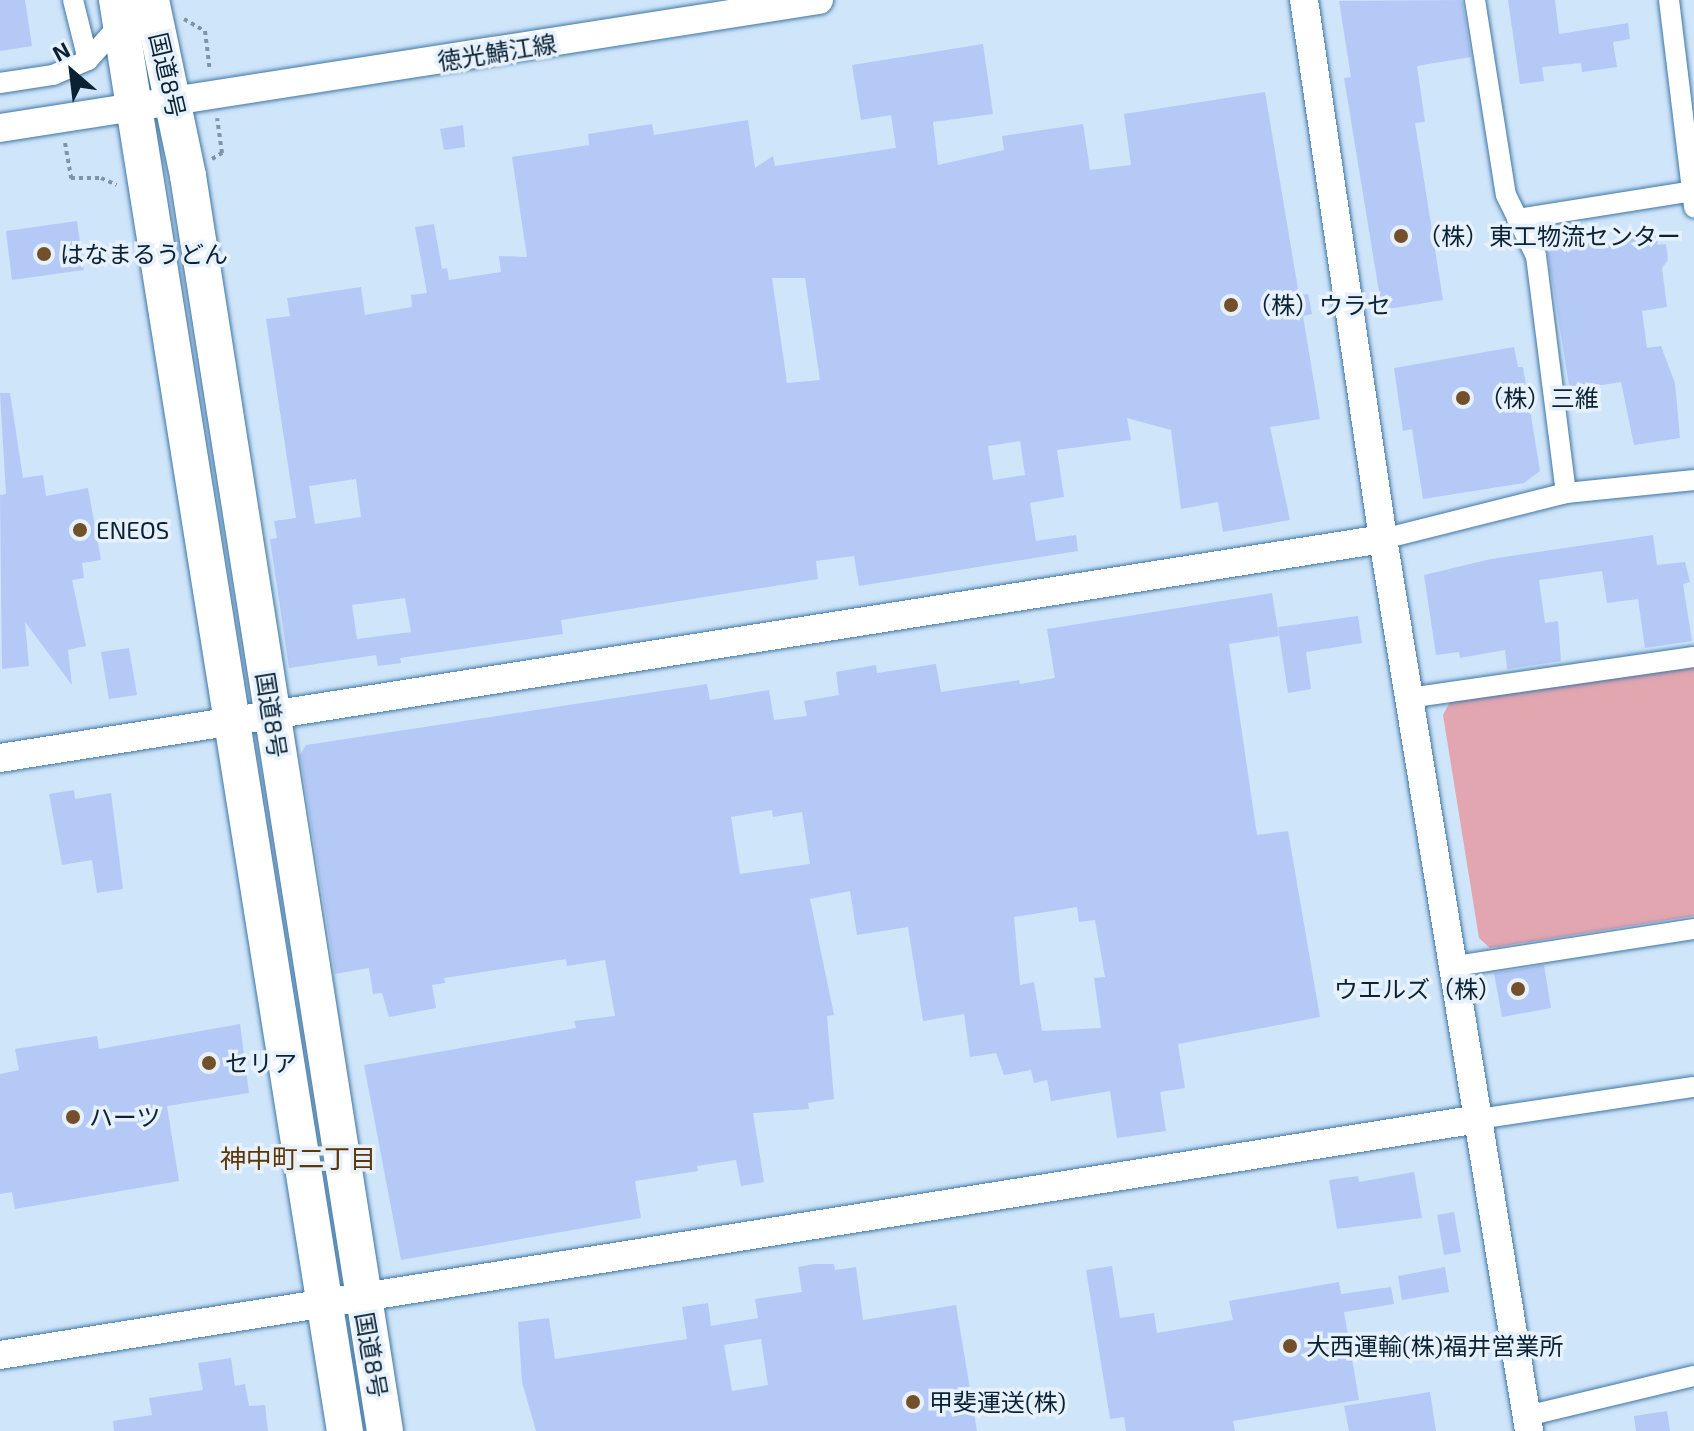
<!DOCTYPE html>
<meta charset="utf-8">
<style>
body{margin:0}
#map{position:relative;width:1694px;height:1431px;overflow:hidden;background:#cfe5fa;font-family:"Exo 2","Noto Sans JP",sans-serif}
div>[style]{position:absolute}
.green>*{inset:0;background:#e2a6b1}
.building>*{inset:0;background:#b5c9f6}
.path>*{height:4px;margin-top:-2px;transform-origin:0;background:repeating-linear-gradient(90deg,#7e94a8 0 4px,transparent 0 8px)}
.roads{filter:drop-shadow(0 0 2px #4076a4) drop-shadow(0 0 2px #4076a4)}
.street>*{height:20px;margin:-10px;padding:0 10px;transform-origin:10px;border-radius:10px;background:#fff}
.secondary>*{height:28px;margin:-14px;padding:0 14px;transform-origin:14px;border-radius:14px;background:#fff}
.highway>*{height:36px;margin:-18px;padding:0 18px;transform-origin:18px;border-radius:18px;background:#fff}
.dots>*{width:22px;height:22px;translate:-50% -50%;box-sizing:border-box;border:4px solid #e6f1fb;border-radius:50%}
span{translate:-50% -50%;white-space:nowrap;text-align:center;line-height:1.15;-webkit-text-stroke:7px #e6f1fb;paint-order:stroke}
.street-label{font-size:24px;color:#0b2235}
.poi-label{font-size:24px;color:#0b2235}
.left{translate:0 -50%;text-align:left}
.right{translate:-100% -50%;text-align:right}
.neighbourhood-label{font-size:26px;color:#5d3706}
.north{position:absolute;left:32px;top:32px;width:80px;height:80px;-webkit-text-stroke:6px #e6f1fb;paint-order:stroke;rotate:332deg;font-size:22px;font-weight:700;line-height:32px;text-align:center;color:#0b2235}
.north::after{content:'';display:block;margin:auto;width:28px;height:36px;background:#0b2235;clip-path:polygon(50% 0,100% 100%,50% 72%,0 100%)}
</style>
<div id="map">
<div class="green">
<div style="clip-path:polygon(1694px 663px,1694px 916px,1490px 948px,1479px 938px,1443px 715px,1451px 700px)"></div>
</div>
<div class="building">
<div style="clip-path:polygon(0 0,25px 0,32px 46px,0 51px)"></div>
<div style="clip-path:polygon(1462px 0,1471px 57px,1417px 66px,1425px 122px,1415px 123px,1443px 300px,1382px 310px,1344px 78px,1351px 77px,1339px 1px)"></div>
<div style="clip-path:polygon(1508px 0,1555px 0,1559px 34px,1628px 23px,1630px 39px,1613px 42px,1617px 67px,1582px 72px,1581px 63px,1542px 67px,1544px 81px,1520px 84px)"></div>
<div style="clip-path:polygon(evenodd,983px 44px,993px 114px,933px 122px,938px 165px,1004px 150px,1002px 136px,1083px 124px,1090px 170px,1131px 165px,1124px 114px,1265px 92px,1299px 295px,1308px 294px,1312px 314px,1303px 316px,1320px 419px,1270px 427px,1290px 520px,1223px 532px,1218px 502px,1181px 509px,1171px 430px,1127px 418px,1131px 440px,1057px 450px,1064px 497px,1030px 503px,1036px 541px,1076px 535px,1078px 551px,859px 586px,854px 556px,816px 561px,818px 579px,561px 620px,563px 634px,400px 658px,401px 663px,378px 666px,376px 655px,289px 668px,270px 539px,277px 538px,274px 521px,296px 518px,266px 319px,290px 316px,287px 298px,361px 287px,365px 315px,412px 307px,411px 295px,427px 293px,415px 227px,434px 224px,442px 269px,447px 268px,449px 280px,501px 272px,499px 256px,527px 257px,512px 157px,589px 145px,588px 134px,652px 124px,654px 135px,748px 120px,755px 168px,773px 156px,775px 166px,896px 148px,891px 115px,861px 120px,852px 65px,983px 44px,772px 278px,805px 278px,820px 380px,787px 383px,772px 278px,983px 44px,1020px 441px,1025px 475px,993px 480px,988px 446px,1020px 441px,983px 44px,356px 479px,361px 517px,315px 524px,309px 486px,356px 479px,983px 44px,405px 598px,411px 632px,357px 639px,352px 605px,405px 598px)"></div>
<div style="clip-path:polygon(463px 125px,465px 147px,444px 150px,440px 129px)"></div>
<div style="clip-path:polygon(77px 221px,84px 270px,12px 280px,6px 231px)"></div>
<div style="clip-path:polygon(1657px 234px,1658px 245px,1666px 244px,1668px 260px,1662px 268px,1667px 307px,1642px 311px,1647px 348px,1661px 346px,1675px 383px,1680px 438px,1634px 445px,1621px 382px,1577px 389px,1569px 385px,1547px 249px)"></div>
<div style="clip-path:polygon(1514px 347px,1518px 367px,1523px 367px,1540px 471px,1524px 483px,1423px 499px,1412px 429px,1403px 431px,1394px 368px)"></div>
<div style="clip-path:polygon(0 393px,10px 393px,23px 478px,43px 475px,46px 496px,88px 488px,101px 560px,82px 563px,84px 578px,72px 580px,86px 646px,68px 650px,72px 685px,25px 622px,29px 666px,2px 669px,0 495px,6px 494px)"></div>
<div style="clip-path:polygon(1653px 535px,1657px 565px,1685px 562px,1690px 582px,1683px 584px,1692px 641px,1645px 648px,1638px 599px,1607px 603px,1602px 571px,1539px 580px,1545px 623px,1558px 621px,1561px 661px,1507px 669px,1505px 650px,1460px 658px,1459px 652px,1436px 655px,1424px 575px,1491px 559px)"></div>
<div style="clip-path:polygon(evenodd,1272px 593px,1279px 636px,1229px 644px,1257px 835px,1288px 831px,1320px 1017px,1178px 1044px,1185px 1088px,1160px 1092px,1166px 1131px,1117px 1138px,1110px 1091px,1051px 1101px,1047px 1080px,1034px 1083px,1031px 1070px,1004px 1075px,996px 1053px,970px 1057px,964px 1014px,923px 1021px,908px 927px,857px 935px,850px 891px,810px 899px,834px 1015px,827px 1016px,834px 1099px,808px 1103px,809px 1109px,753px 1113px,764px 1182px,741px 1186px,736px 1160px,697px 1166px,698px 1171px,635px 1181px,641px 1218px,401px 1260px,364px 1065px,576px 1028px,574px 1021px,615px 1016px,605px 960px,567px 966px,566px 959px,444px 978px,445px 983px,432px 985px,436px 1008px,389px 1017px,382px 993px,373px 994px,369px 968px,335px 974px,300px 755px,306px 745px,707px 684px,710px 700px,769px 690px,774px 720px,807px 716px,804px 701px,839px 695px,836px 672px,876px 665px,877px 673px,936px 664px,941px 692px,1019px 680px,1020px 684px,1055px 678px,1047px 629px,1272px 593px,772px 810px,773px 817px,802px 812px,810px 864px,740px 874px,731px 817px,772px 810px,1272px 593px,1077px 907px,1079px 922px,1095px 920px,1105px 977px,1094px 978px,1101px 1028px,1042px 1031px,1034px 982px,1020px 985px,1014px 917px,1077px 907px)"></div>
<div style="clip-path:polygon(1358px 616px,1362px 643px,1306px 652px,1311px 689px,1288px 693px,1278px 627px)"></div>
<div style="clip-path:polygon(129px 648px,137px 695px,109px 699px,101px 652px)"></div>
<div style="clip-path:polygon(74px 790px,75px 799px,111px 793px,123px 889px,97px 893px,92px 860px,62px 865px,49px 794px)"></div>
<div style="clip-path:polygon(1544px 965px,1551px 1008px,1502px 1017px,1494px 973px)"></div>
<div style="clip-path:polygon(240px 1024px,249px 1093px,167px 1106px,179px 1181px,15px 1209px,12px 1192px,0 1194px,0 1074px,19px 1070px,15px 1049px,97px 1036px,99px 1049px)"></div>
<div style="clip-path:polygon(1414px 1172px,1422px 1218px,1337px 1229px,1329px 1180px,1358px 1176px,1359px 1182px)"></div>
<div style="clip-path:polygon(1454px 1212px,1461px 1252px,1444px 1255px,1437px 1215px)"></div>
<div style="clip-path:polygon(evenodd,815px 1264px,834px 1264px,835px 1270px,856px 1267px,863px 1320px,956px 1305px,977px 1431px,536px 1431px,522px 1382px,518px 1322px,549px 1318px,555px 1359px,687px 1339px,682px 1307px,708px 1303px,711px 1326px,758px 1318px,755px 1299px,802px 1292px,798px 1267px,815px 1264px,761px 1339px,768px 1385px,732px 1391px,724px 1345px,761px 1339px)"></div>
<div style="clip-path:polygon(1112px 1266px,1120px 1318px,1154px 1313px,1157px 1333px,1233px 1320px,1229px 1301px,1339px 1282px,1341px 1294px,1391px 1287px,1394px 1304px,1344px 1312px,1359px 1400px,1233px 1421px,1235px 1431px,1126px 1431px,1124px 1417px,1110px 1419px,1086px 1270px)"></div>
<div style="clip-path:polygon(1445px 1267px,1449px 1292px,1402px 1300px,1398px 1276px)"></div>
<div style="clip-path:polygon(231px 1358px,235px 1386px,245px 1384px,249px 1406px,265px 1405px,268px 1431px,114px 1431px,113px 1421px,152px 1415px,149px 1398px,203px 1390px,198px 1363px)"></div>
<div style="clip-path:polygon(1430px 1392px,1436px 1431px,1349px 1431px,1344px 1406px)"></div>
<div style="clip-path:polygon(1667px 1411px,1670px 1431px,1636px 1431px,1634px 1416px)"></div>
</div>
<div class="path">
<div style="left:184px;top:19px;width:24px;rotate:30deg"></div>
<div style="left:205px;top:31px;width:39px;rotate:83deg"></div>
<div style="left:65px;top:143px;width:36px;rotate:80deg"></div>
<div style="left:71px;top:178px;width:30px"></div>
<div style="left:101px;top:178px;width:17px;rotate:24deg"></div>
<div style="left:212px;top:159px;width:12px;rotate:-31deg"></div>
<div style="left:222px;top:153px;width:35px;rotate:-98deg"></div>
</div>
<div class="roads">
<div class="street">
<div style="left:73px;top:0;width:62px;rotate:76deg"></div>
<div style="left:1475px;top:0;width:197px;rotate:81deg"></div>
<div style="left:1506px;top:195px;width:68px;rotate:63.8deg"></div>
<div style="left:1536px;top:256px;width:239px;rotate:82.8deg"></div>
<div style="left:1669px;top:0;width:209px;rotate:83.1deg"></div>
<div style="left:0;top:83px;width:54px;rotate:-8.6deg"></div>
<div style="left:53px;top:75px;width:38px;rotate:-23deg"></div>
<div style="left:88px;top:60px;width:51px;rotate:-48.2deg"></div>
<div style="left:1517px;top:219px;width:179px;rotate:-9deg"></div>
<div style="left:1383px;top:539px;width:189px;rotate:-14.1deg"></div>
<div style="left:1566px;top:493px;width:129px;rotate:-5.8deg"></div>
<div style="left:1409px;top:698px;width:288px;rotate:-8.2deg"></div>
<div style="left:1455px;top:966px;width:242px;rotate:-8.8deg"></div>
<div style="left:1479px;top:1119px;width:217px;rotate:-8.5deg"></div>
<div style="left:1527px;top:1416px;width:172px;rotate:-13.5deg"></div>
</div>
<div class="secondary">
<div style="left:1304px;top:0;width:545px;rotate:81.66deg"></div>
<div style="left:1383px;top:539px;width:904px;rotate:80.7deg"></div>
<div style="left:0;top:128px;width:829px;rotate:-8.88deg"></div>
<div style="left:0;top:758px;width:1400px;rotate:-9deg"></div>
<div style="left:0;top:1355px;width:1498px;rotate:-9.07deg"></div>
</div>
<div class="highway">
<div style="left:117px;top:0;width:1449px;rotate:80.95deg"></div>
<div style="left:151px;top:0;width:180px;rotate:78.1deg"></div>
<div style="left:188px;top:176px;width:1270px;rotate:81.08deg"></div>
</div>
</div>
<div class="dots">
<div style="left:1401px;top:236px;background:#74502a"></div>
<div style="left:44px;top:254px;background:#74502a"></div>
<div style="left:1231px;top:305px;background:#74502a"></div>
<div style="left:1463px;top:398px;background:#74502a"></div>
<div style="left:80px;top:530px;background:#74502a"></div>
<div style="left:1518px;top:989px;background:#74502a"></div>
<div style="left:209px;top:1063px;background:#74502a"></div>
<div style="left:73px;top:1117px;background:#74502a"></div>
<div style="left:1290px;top:1346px;background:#74502a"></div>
<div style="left:913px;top:1402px;background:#74502a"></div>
</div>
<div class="street-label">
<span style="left:497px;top:52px;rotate:-9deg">徳光鯖江線</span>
<span style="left:168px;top:75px;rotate:77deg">国道8号</span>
<span style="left:272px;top:715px;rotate:81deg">国道8号</span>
<span style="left:372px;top:1355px;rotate:80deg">国道8号</span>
</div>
<div class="poi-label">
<span class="left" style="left:1417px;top:236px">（株）東工物流センター</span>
<span class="left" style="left:60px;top:254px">はなまるうどん</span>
<span class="left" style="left:1247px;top:305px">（株）ウラセ</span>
<span class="left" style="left:1479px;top:398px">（株）三維</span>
<span class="left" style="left:96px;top:530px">ENEOS</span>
<span class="right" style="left:1502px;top:989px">ウエルズ（株）</span>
<span class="left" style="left:225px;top:1063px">セリア</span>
<span class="left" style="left:89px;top:1117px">ハーツ</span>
<span class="left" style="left:1306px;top:1346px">大西運輸(株)福井営業所</span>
<span class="left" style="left:929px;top:1402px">甲斐運送(株)</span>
</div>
<div class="neighbourhood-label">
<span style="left:298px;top:1158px">神中町二丁目</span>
</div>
<div class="north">N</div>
</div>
